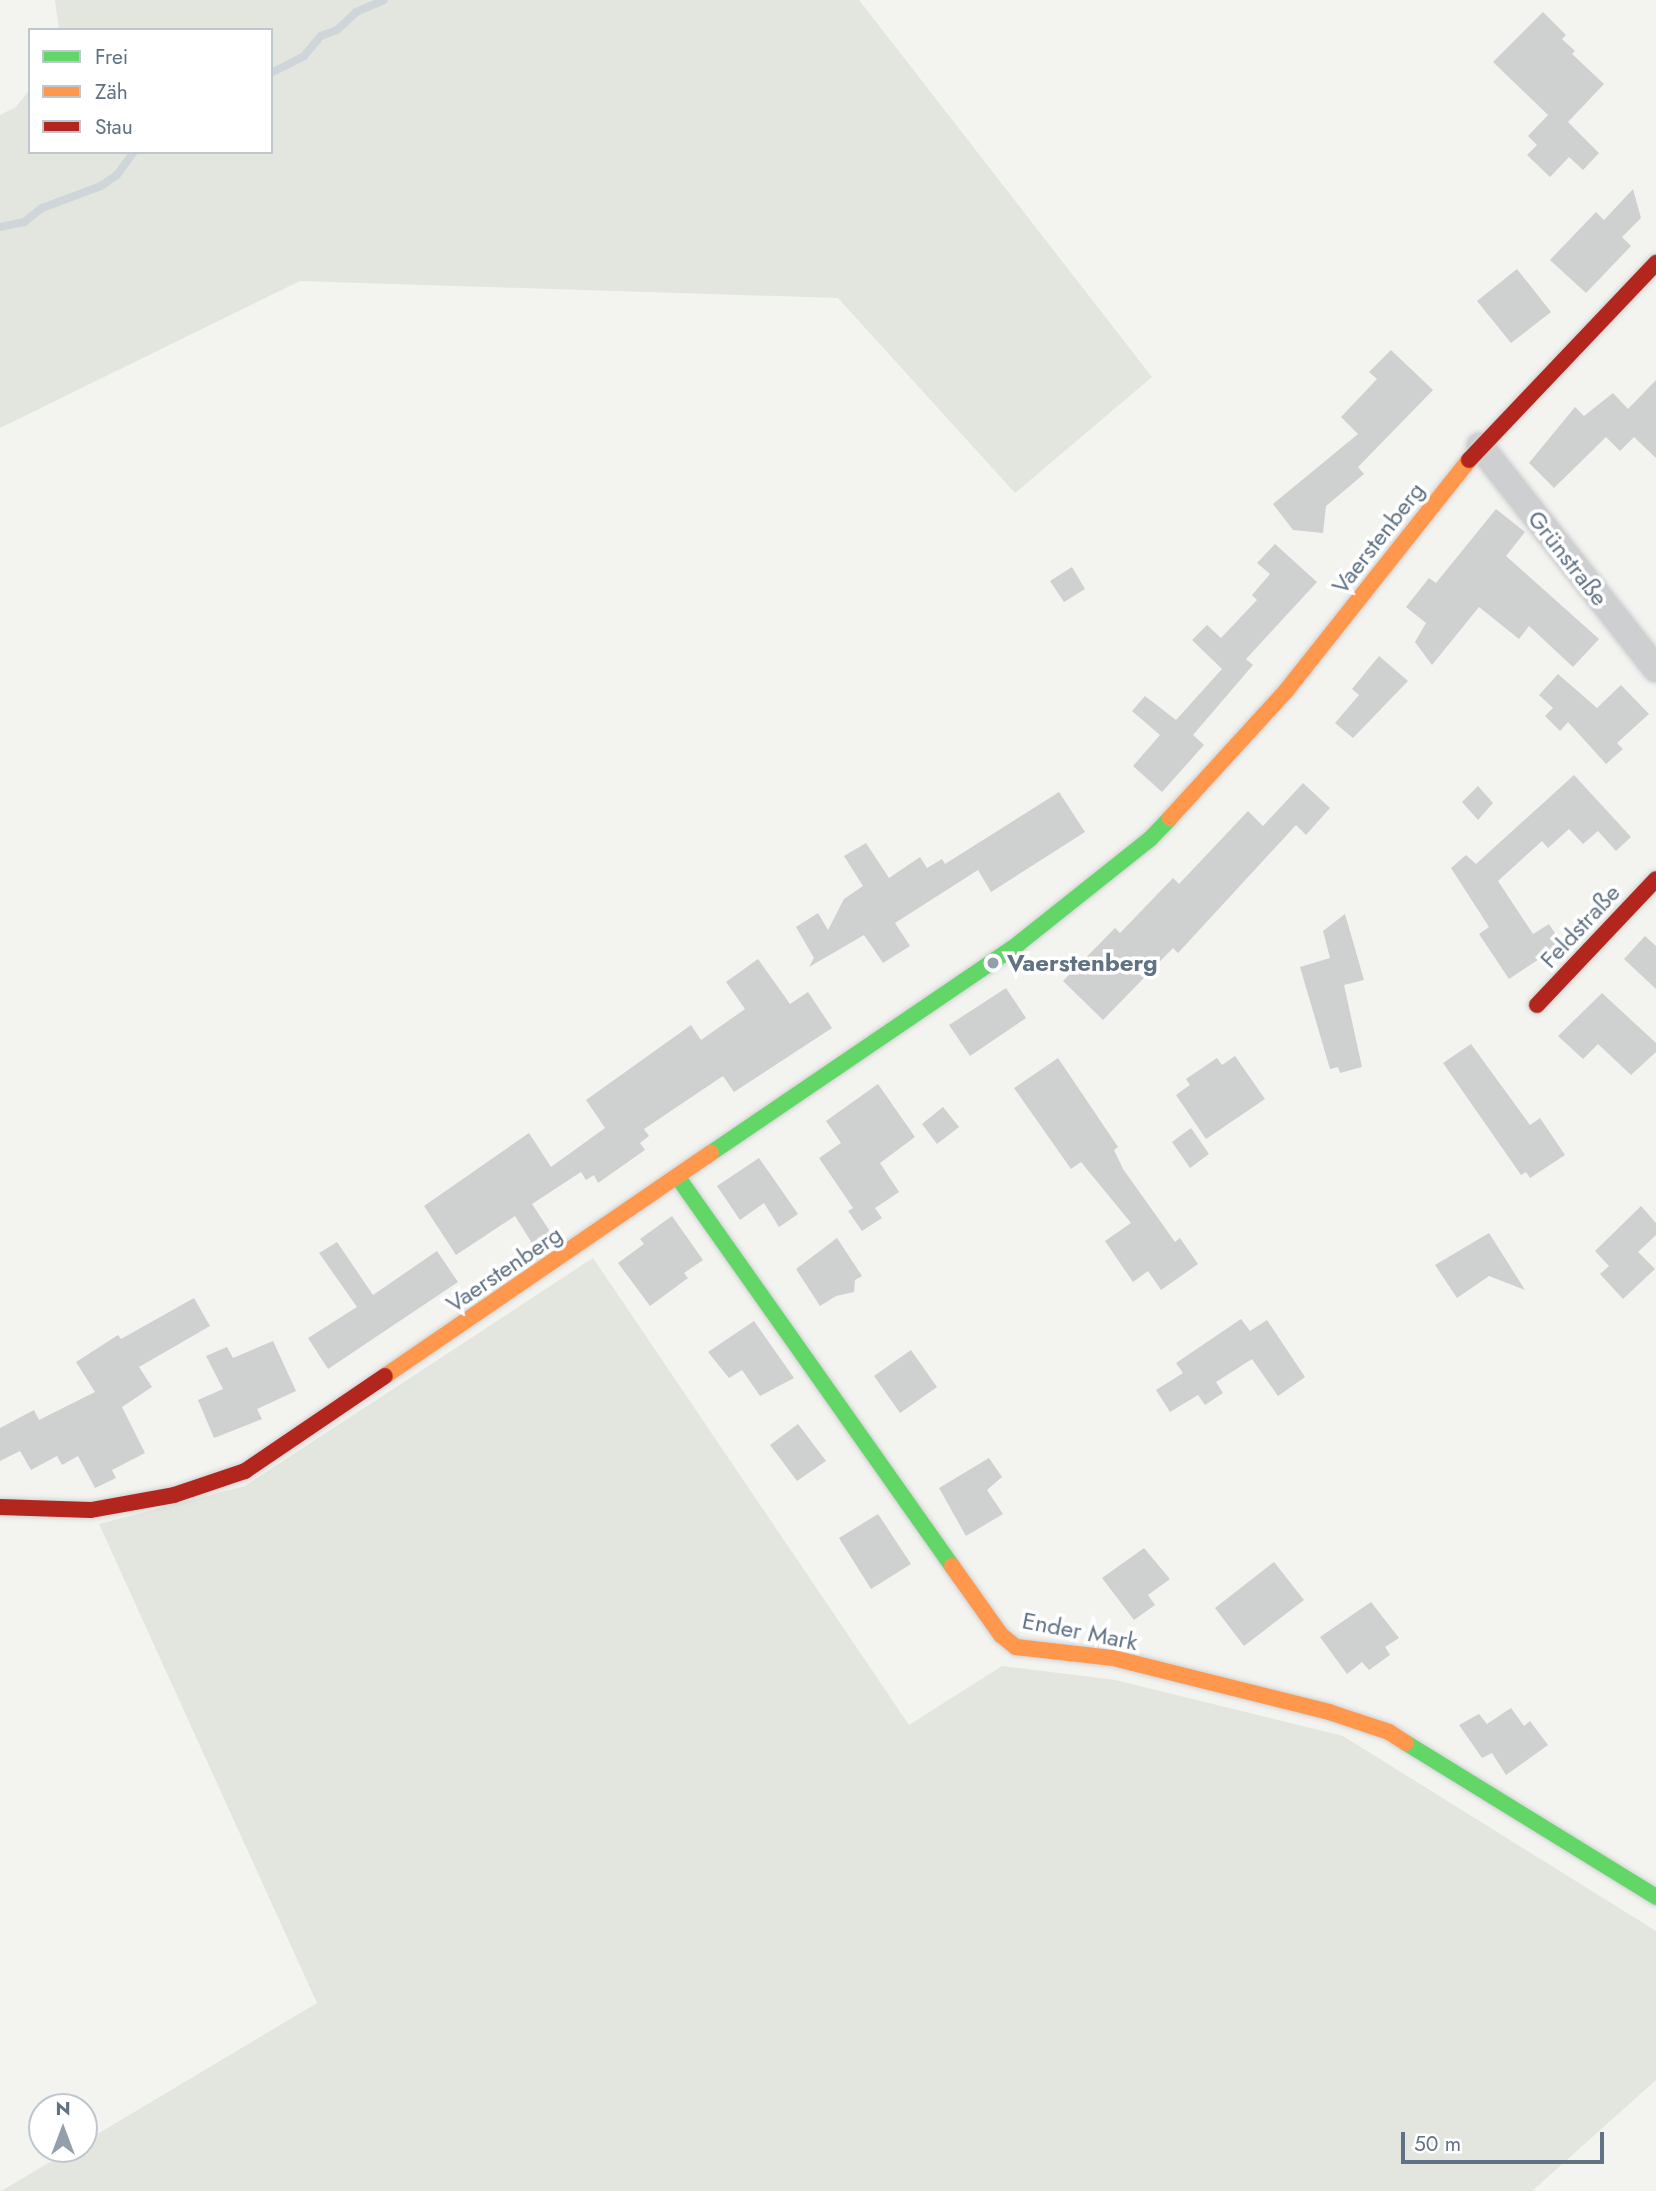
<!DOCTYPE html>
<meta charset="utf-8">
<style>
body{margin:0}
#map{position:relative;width:1656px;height:2191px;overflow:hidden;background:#f3f3f0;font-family:Jost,sans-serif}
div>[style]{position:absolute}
.green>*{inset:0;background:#e2e6de}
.stream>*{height:8px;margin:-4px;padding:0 4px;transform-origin:4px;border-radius:4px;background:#ced6d9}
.building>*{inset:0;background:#cfd0d0}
.roads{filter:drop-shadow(0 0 2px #cfd1d1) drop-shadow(0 0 2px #cfd1d1)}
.street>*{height:26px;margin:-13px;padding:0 13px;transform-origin:13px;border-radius:13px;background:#cecfd0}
.fast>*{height:16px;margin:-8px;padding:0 8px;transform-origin:8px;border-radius:8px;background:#63d668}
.slow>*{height:16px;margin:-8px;padding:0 8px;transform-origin:8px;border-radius:8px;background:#ff974d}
.jam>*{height:16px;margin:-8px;padding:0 8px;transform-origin:8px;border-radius:8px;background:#b3261e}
.dots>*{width:19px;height:19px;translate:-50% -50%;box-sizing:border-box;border:4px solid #fff;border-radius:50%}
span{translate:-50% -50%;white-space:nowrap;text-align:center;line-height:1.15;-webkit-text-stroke:7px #fff;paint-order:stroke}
.street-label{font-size:24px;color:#607284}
.poi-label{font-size:24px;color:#607284;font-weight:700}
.left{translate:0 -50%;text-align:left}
.legend{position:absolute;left:28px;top:28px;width:245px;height:126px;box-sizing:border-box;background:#fff;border:2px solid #bfc7ce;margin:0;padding:9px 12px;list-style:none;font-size:21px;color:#607284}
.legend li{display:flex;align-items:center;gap:14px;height:35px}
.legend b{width:35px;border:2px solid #bfc7ce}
.north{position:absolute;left:28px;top:2093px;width:70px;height:70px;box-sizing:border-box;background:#fff;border:2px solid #bfc7ce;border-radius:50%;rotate:0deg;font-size:19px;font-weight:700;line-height:28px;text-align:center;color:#607284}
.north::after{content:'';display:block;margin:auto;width:24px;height:32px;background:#939faa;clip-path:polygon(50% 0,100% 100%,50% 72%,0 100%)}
.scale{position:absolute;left:1401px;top:2132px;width:203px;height:32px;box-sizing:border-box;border:4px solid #607284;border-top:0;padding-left:9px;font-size:21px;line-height:24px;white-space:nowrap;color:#607284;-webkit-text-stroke:5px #fff;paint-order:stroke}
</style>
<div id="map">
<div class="green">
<div style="clip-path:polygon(55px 0,859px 0,1152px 377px,1015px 493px,838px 298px,300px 281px,0 428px,0 115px,16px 107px,30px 89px,30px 152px,271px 152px,271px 30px,59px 30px)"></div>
<div style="clip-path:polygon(593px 1258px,909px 1725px,1002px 1666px,1115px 1680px,1343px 1736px,1656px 1931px,1656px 2080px,1532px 2191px,1px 2191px,72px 2149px,84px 2149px,84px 2142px,317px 2003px,99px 1524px,245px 1486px)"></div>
</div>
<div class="stream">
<div style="left:271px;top:73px;width:37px;rotate:-27deg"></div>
<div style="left:304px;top:56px;width:26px;rotate:-50deg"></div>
<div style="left:321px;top:36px;width:17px;rotate:-21deg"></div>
<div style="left:337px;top:30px;width:26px;rotate:-43deg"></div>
<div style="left:356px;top:12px;width:30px;rotate:-23deg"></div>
<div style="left:0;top:227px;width:25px;rotate:-12deg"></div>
<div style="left:24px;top:222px;width:23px;rotate:-38deg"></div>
<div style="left:42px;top:208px;width:63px;rotate:-20.4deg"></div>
<div style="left:101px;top:186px;width:19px;rotate:-35deg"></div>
<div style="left:117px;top:175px;width:29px;rotate:-54deg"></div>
</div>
<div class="building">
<div style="clip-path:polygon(1543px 12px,1566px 35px,1562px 39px,1575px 51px,1572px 54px,1604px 84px,1568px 122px,1599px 153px,1583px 170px,1569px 157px,1550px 177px,1527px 155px,1537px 145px,1528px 136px,1548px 115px,1493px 62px)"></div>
<div style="clip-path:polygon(1633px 189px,1641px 218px,1622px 237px,1631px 246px,1586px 293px,1550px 260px,1596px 212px,1604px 220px)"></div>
<div style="clip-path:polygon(1517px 269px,1551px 312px,1511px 343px,1477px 301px)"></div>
<div style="clip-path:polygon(1391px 350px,1433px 390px,1358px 467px,1364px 474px,1326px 506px,1323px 533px,1293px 530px,1273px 504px,1358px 434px,1341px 417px,1377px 379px,1369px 372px)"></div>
<div style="clip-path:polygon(1656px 380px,1656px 458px,1634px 437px,1620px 451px,1606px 437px,1554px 488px,1529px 463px,1575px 407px,1584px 416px,1613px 393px,1628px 409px)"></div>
<div style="clip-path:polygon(1496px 509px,1525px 532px,1506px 556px,1599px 639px,1573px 667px,1529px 626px,1519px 639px,1479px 607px,1432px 665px,1415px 642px,1426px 623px,1406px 607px,1429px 578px,1436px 583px)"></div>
<div style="clip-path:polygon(1275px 544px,1317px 582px,1246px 659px,1253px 665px,1193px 735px,1204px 745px,1162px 792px,1133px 766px,1160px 735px,1132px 711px,1145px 696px,1176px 720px,1222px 669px,1192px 640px,1207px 625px,1221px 638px,1257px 600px,1252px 595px,1270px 574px,1257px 563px)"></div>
<div style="clip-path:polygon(1072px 567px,1085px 589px,1064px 602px,1050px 581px)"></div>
<div style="clip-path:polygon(1379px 656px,1408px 681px,1353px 738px,1335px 723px,1359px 695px,1352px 689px)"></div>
<div style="clip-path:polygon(1558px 674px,1597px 708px,1621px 685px,1649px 714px,1617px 743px,1623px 749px,1606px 764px,1568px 722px,1560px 731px,1545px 716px,1553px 708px,1539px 695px)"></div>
<div style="clip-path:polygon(1574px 775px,1631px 837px,1616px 851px,1598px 831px,1583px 844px,1569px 829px,1548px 848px,1542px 841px,1498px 881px,1533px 934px,1549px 924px,1562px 944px,1509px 979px,1479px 934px,1489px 927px,1451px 868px,1466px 855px,1476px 864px)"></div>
<div style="clip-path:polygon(1303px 783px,1330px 808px,1306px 835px,1296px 825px,1178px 953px,1173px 948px,1103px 1020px,1063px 981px,1115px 928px,1120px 933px,1173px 878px,1179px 884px,1248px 811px,1263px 826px)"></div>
<div style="clip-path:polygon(1478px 786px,1493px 803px,1478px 820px,1462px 802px)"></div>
<div style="clip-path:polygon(1059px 792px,1085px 832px,991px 892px,978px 870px,895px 923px,910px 946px,883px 963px,864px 935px,809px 967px,814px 958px,796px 927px,818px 913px,828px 930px,844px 899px,863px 886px,844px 856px,866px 843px,889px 878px,920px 857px,927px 868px,942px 859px,945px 864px)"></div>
<div style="clip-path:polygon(1345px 914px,1364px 980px,1344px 985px,1362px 1067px,1340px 1073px,1338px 1067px,1330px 1069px,1300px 967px,1330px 958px,1323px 931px)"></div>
<div style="clip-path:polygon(1645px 936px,1656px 946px,1656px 989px,1624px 959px)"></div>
<div style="clip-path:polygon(758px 959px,790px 1004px,808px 992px,832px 1028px,734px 1092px,723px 1076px,644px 1129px,649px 1136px,640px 1143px,645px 1150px,598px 1183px,594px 1175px,586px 1180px,581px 1172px,532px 1204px,553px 1236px,535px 1248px,515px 1216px,456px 1255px,424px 1206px,529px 1133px,551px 1167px,605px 1128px,586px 1100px,691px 1025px,701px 1040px,745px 1009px,726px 982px)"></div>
<div style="clip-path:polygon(1006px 988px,1026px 1018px,970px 1056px,949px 1025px)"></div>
<div style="clip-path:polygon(1602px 993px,1656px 1043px,1656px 1052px,1631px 1075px,1598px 1044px,1583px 1059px,1558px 1036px)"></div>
<div style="clip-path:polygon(1471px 1044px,1530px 1125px,1540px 1118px,1565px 1155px,1530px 1178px,1526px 1172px,1521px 1175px,1443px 1063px)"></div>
<div style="clip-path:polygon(1235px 1056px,1265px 1099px,1206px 1139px,1176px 1095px,1190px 1085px,1186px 1079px,1217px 1058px,1222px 1065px)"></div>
<div style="clip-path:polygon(1058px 1058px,1118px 1147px,1114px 1150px,1123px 1169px,1175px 1242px,1180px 1238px,1198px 1264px,1161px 1290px,1148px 1271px,1133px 1282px,1105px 1241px,1131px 1223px,1081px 1162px,1071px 1169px,1014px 1088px)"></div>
<div style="clip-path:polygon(878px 1084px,915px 1137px,880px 1163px,899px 1192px,875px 1208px,882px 1218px,862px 1231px,848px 1211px,853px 1208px,819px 1158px,841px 1143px,826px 1121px)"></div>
<div style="clip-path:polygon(943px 1107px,959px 1127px,937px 1144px,922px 1124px)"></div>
<div style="clip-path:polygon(1191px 1128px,1209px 1154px,1190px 1168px,1172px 1142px)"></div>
<div style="clip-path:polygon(759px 1158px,798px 1214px,779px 1227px,764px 1203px,740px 1220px,717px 1186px)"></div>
<div style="clip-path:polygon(1641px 1206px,1656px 1223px,1656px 1235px,1638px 1252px,1655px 1269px,1623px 1299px,1600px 1274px,1609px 1266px,1595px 1251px)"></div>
<div style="clip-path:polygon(672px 1216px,703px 1260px,684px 1273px,688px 1278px,650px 1306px,618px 1263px,644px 1244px,640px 1239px)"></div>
<div style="clip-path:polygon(1489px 1233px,1525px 1290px,1489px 1276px,1457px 1298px,1435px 1265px)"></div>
<div style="clip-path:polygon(837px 1238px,862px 1276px,855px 1280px,854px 1292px,836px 1296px,820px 1306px,796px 1269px)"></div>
<div style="clip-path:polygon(337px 1242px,373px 1295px,437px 1251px,458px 1282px,328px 1369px,308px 1338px,357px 1307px,319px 1253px)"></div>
<div style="clip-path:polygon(194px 1298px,210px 1326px,139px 1367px,152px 1387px,122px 1407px,145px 1453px,112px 1470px,116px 1478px,95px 1488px,78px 1456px,62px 1465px,57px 1456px,31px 1470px,20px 1451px,0 1461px,0 1428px,34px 1410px,39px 1420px,95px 1392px,76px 1362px,118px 1335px,121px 1339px)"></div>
<div style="clip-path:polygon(1241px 1319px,1250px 1331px,1267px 1320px,1305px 1377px,1278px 1396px,1252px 1359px,1216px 1382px,1223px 1393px,1205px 1405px,1198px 1395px,1170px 1412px,1156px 1390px,1183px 1373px,1176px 1363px)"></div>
<div style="clip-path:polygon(754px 1321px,794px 1378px,760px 1396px,742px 1370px,729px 1378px,708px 1352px)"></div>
<div style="clip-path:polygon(273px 1341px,296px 1391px,257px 1409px,262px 1419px,214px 1438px,198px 1400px,223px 1389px,206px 1356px,227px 1347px,233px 1358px)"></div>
<div style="clip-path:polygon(911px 1350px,937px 1387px,900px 1413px,874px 1376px)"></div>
<div style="clip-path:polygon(798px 1424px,826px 1461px,797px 1481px,770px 1445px)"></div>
<div style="clip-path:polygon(989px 1458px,1002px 1477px,987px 1490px,1003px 1514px,966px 1536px,939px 1488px)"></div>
<div style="clip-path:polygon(878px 1514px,911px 1564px,871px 1589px,839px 1538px)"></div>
<div style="clip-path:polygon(1144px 1548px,1170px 1579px,1148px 1595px,1155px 1605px,1134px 1620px,1102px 1578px)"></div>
<div style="clip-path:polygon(1274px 1562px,1304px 1600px,1244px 1646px,1215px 1608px)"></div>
<div style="clip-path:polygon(1371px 1602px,1399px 1638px,1385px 1647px,1390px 1655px,1369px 1670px,1362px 1662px,1347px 1674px,1320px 1637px)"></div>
<div style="clip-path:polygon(1511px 1708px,1524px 1726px,1530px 1721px,1548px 1745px,1506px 1775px,1492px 1753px,1482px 1758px,1459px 1725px,1479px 1714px,1487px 1724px)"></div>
</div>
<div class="roads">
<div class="street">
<div style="left:1480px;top:446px;width:284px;rotate:51.7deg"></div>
</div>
<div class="fast">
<div style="left:711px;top:1153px;width:371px;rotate:-34.2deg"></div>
<div style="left:1018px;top:944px;width:169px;rotate:-38.5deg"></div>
<div style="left:1150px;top:839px;width:29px;rotate:-46deg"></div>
<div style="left:679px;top:1179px;width:474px;rotate:54.8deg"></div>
<div style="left:1406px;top:1743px;width:294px;rotate:31.6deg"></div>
</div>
<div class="slow">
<div style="left:1170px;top:818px;width:172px;rotate:-47.6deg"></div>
<div style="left:1286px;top:691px;width:295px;rotate:-51.6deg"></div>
<div style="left:385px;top:1376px;width:395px;rotate:-34.4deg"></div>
<div style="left:952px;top:1566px;width:85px;rotate:54.6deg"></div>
<div style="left:1001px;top:1635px;width:19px;rotate:39deg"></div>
<div style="left:1016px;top:1647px;width:98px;rotate:6.5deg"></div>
<div style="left:1113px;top:1658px;width:223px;rotate:14deg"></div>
<div style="left:1329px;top:1712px;width:63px;rotate:18.4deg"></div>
<div style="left:1389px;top:1732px;width:20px;rotate:33deg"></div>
</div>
<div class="jam">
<div style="left:1469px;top:460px;width:272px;rotate:-46.5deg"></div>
<div style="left:1537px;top:1005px;width:173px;rotate:-46.6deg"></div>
<div style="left:0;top:1507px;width:91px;rotate:1.9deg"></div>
<div style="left:91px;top:1510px;width:84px;rotate:-10.2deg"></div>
<div style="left:174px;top:1495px;width:75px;rotate:-18.7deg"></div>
<div style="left:245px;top:1471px;width:169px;rotate:-34.2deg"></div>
</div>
</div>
<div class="dots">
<div style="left:993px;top:963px;background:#939faa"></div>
</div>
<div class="street-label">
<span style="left:1378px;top:538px;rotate:-52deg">Vaerstenberg</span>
<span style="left:1568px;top:558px;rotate:52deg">Grünstraße</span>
<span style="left:1580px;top:926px;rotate:-47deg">Feldstraße</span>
<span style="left:504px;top:1269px;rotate:-34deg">Vaerstenberg</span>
<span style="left:1080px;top:1631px;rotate:11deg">Ender Mark</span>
</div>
<div class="poi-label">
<span class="left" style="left:1007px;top:963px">Vaerstenberg</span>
</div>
<ul class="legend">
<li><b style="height:9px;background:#63d668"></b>Frei</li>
<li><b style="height:9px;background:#ff974d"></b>Zäh</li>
<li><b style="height:9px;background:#b3261e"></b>Stau</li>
</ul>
<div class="north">N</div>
<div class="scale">50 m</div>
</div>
